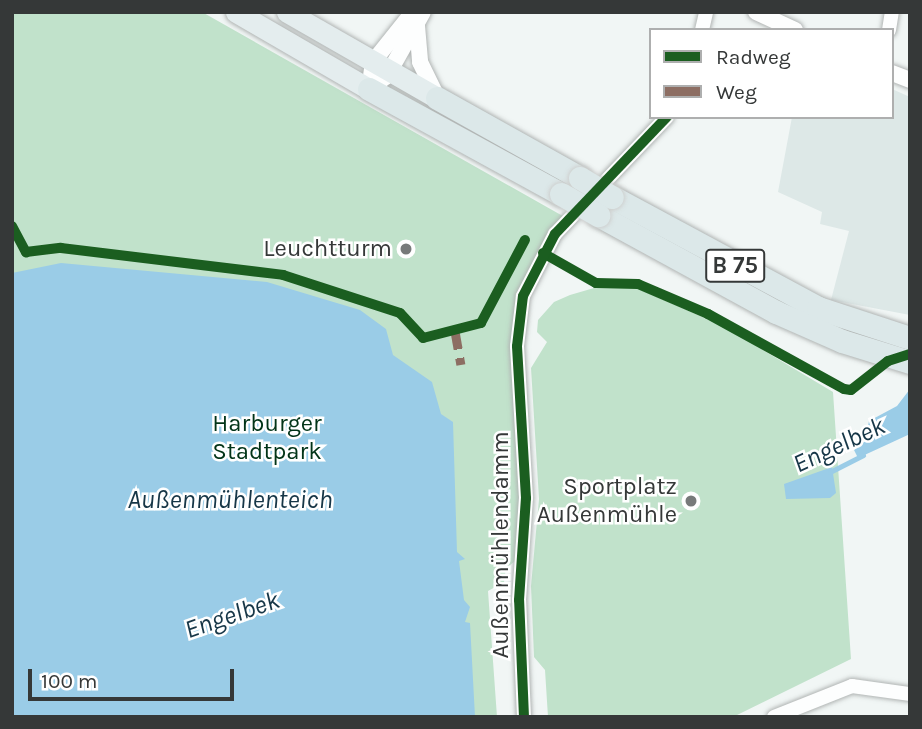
<!DOCTYPE html>
<meta charset="utf-8">
<style>
body{margin:0}
#map{position:relative;width:922px;height:729px;overflow:hidden;background:#f1f6f5;font-family:Karla,sans-serif}
div>[style]{position:absolute}
.built>*{inset:0;background:#dde8e7}
.green>*{inset:0;background:#c1e2cb}
.water>*{inset:0;background:#9acce7}
.stream>*{height:4.5px;margin:-2.25px;padding:0 2.25px;transform-origin:2.25px;border-radius:2.25px;background:#9acce7}
.roads{filter:drop-shadow(0 0 2px #b1b5b4) drop-shadow(0 0 2px #b1b5b4)}
.minor>*{height:14px;margin:-7px;padding:0 7px;transform-origin:7px;border-radius:7px;background:#fdfefe}
.tertiary>*{height:16px;margin:-8px;padding:0 8px;transform-origin:8px;border-radius:8px;background:#fdfefe}
.primary>*{height:21px;margin:-10.5px;padding:0 10.5px;transform-origin:10.5px;border-radius:10.5px;background:#e4edee}
.trunk>*{height:23px;margin:-11.5px;padding:0 11.5px;transform-origin:11.5px;border-radius:11.5px;background:#dce8e9}
.bridges{filter:drop-shadow(0 0 2px #ced0cf) drop-shadow(0 0 2px #ced0cf)}
.trunk-bridge>*{height:23px;margin:-11.5px;padding:0 11.5px;transform-origin:11.5px;border-radius:11.5px;background:#dce8e9}
.quiet>*{height:9px;margin-top:-4.5px;transform-origin:0;background:repeating-linear-gradient(90deg,#8d6e63 0 18px,transparent 0 27px)}
.cycleway>*{height:10px;margin:-5px;padding:0 5px;transform-origin:5px;border-radius:5px;background:#1b5e20}
.dots>*{width:19px;height:19px;translate:-50% -50%;box-sizing:border-box;border:4px solid #fff;border-radius:50%}
span{translate:-50% -50%;white-space:nowrap;text-align:center;line-height:1.15;-webkit-text-stroke:5px #fff;paint-order:stroke}
.shield-label span{padding:2px 5px;background:#fff;border:2px solid;border-radius:5px;-webkit-text-stroke-width:0}
.shield-label{font-size:23px;color:#353838;font-weight:700}
.poi-label{font-size:24px;color:#353838}
.right{translate:-100% -50%;text-align:right}
.park-label{font-size:24px;color:#023418}
.street-label{font-size:24px;color:#353838}
.water-label{font-size:26px;color:#163647;font-style:italic}
.frame{position:absolute;inset:0;border:14px solid #353838;pointer-events:none}
.legend{position:absolute;left:649px;top:28px;width:245px;height:91px;box-sizing:border-box;background:#fff;border:2px solid #aeafaf;margin:0;padding:9px 12px;list-style:none;font-size:21px;color:#353838}
.legend li{display:flex;align-items:center;gap:14px;height:35px}
.legend b{width:35px;border:2px solid #aeafaf}
.scale{position:absolute;left:28px;top:669px;width:206px;height:32px;box-sizing:border-box;border:4px solid #353838;border-top:0;padding-left:9px;font-size:21px;line-height:24px;white-space:nowrap;color:#353838;-webkit-text-stroke:5px #fff;paint-order:stroke}
</style>
<div id="map">
<div class="built">
<div style="clip-path:polygon(892px 89px,910px 97px,910px 315px,831px 300px,849px 231px,820px 224px,822px 212px,778px 192px,792px 117px,892px 117px)"></div>
</div>
<div class="green">
<div style="clip-path:polygon(12px 12px,202px 12px,568px 219px,523px 296px,522px 556px,506px 568px,504px 582px,488px 591px,497px 717px,12px 717px)"></div>
<div style="clip-path:polygon(634px 287px,723px 326px,833px 392px,851px 659px,733px 717px,548px 717px,545px 670px,534px 657px,531px 586px,539px 499px,531px 368px,547px 342px,537px 332px,538px 320px,554px 302px,570px 295px,594px 288px)"></div>
</div>
<div class="water">
<div style="clip-path:polygon(61px 263px,267px 282px,360px 310px,386px 329px,393px 355px,432px 382px,441px 414px,453px 422px,457px 552px,465px 559px,459px 561px,464px 600px,470px 607px,465px 622px,470px 623px,475px 717px,12px 717px,12px 273px)"></div>
<div style="clip-path:polygon(910px 389px,910px 434px,858px 458px,854px 450px,865px 441px,869px 421px,897px 406px)"></div>
<div style="clip-path:polygon(832px 467px,836px 493px,830px 498px,786px 499px,784px 484px)"></div>
</div>
<div class="stream">
<div style="left:830px;top:472px;width:37px;rotate:-27deg"></div>
</div>
<div class="roads">
<div class="minor">
<div style="left:702px;top:30px;width:18px;rotate:-77deg"></div>
<div style="left:889px;top:30px;width:18px;rotate:-81deg"></div>
<div style="left:524px;top:717px;width:117px;rotate:-92.4deg"></div>
<div style="left:519px;top:600px;width:102px;rotate:-86.1deg"></div>
<div style="left:526px;top:498px;width:152px;rotate:-93.4deg"></div>
<div style="left:517px;top:346px;width:50px;rotate:-83.2deg"></div>
<div style="left:523px;top:296px;width:70px;rotate:-62.7deg"></div>
<div style="left:555px;top:234px;width:162px;rotate:-46.3deg"></div>
<div style="left:774px;top:717px;width:84px;rotate:-21.7deg"></div>
<div style="left:852px;top:686px;width:59px;rotate:7.9deg"></div>
</div>
<div class="tertiary">
<div style="left:413px;top:12px;width:64px;rotate:128.7deg"></div>
<div style="left:373px;top:62px;width:27px;rotate:98deg"></div>
<div style="left:369px;top:89px;width:22px;rotate:-36deg"></div>
<div style="left:387px;top:76px;width:73px;rotate:-60.6deg"></div>
<div style="left:756px;top:12px;width:43px;rotate:24.8deg"></div>
<div style="left:417px;top:26px;width:36px;rotate:85deg"></div>
<div style="left:420px;top:62px;width:39px;rotate:64deg"></div>
<div style="left:892px;top:73px;width:19px;rotate:21deg"></div>
</div>
<div class="primary">
<div style="left:236px;top:12px;width:154px;rotate:30.1deg"></div>
<div style="left:287px;top:12px;width:173px;rotate:29.8deg"></div>
</div>
<div class="trunk">
<div style="left:369px;top:89px;width:219px;rotate:28.7deg"></div>
<div style="left:437px;top:98px;width:164px;rotate:29.2deg"></div>
<div style="left:612px;top:197px;width:234px;rotate:28.3deg"></div>
<div style="left:818px;top:308px;width:97px;rotate:18.1deg"></div>
<div style="left:598px;top:215px;width:203px;rotate:28.6deg"></div>
<div style="left:776px;top:312px;width:72px;rotate:23.7deg"></div>
<div style="left:842px;top:341px;width:71px;rotate:17.2deg"></div>
</div>
</div>
<div class="bridges">
<div class="trunk-bridge">
<div style="left:580px;top:178px;width:37px;rotate:31deg"></div>
<div style="left:561px;top:194px;width:43px;rotate:29.6deg"></div>
</div>
</div>
<div class="quiet">
<div style="left:455px;top:331px;width:34px;rotate:80deg"></div>
</div>
<div class="cycleway">
<div style="left:12px;top:226px;width:30px;rotate:62deg"></div>
<div style="left:26px;top:252px;width:35px;rotate:-7deg"></div>
<div style="left:61px;top:248px;width:224px;rotate:6.9deg"></div>
<div style="left:283px;top:275px;width:123px;rotate:18deg"></div>
<div style="left:400px;top:313px;width:34px;rotate:47deg"></div>
<div style="left:423px;top:338px;width:60px;rotate:-14.5deg"></div>
<div style="left:481px;top:323px;width:94px;rotate:-62.1deg"></div>
<div style="left:543px;top:253px;width:61px;rotate:29.5deg"></div>
<div style="left:596px;top:283px;width:42px;rotate:1.4deg"></div>
<div style="left:638px;top:284px;width:76px;rotate:23.2deg"></div>
<div style="left:708px;top:314px;width:155px;rotate:28.9deg"></div>
<div style="left:844px;top:389px;width:7px;rotate:8deg"></div>
<div style="left:851px;top:390px;width:47px;rotate:-38.1deg"></div>
<div style="left:888px;top:361px;width:23px;rotate:-18deg"></div>
<div style="left:524px;top:717px;width:117px;rotate:-92.4deg"></div>
<div style="left:519px;top:600px;width:102px;rotate:-86.1deg"></div>
<div style="left:526px;top:498px;width:152px;rotate:-93.4deg"></div>
<div style="left:517px;top:346px;width:50px;rotate:-83.2deg"></div>
<div style="left:523px;top:296px;width:70px;rotate:-62.7deg"></div>
<div style="left:555px;top:234px;width:162px;rotate:-46.3deg"></div>
</div>
<div class="dots">
<div style="left:406px;top:249px;background:#777a7a"></div>
<div style="left:691px;top:501px;background:#777a7a"></div>
</div>
<div class="shield-label">
<span style="left:735px;top:266px">B 75</span>
</div>
<div class="poi-label">
<span class="right" style="left:392px;top:249px">Leuchtturm</span>
<span class="right" style="left:677px;top:501px">Sportplatz<br>Außenmühle</span>
</div>
<div class="park-label">
<span style="left:267px;top:438px">Harburger<br>Stadtpark</span>
</div>
<div class="street-label">
<span style="left:501px;top:545px;rotate:-90deg">Außenmühlendamm</span>
</div>
<div class="water-label">
<span style="left:839px;top:445px;rotate:-25deg">Engelbek</span>
<span style="left:230px;top:500px">Außenmühlenteich</span>
<span style="left:232px;top:615px;rotate:-19deg">Engelbek</span>
</div>
<div class="frame"></div>
<ul class="legend">
<li><b style="height:9px;background:#1b5e20"></b>Radweg</li>
<li><b style="height:9px;background:#8d6e63"></b>Weg</li>
</ul>
<div class="scale">100 m</div>
</div>
